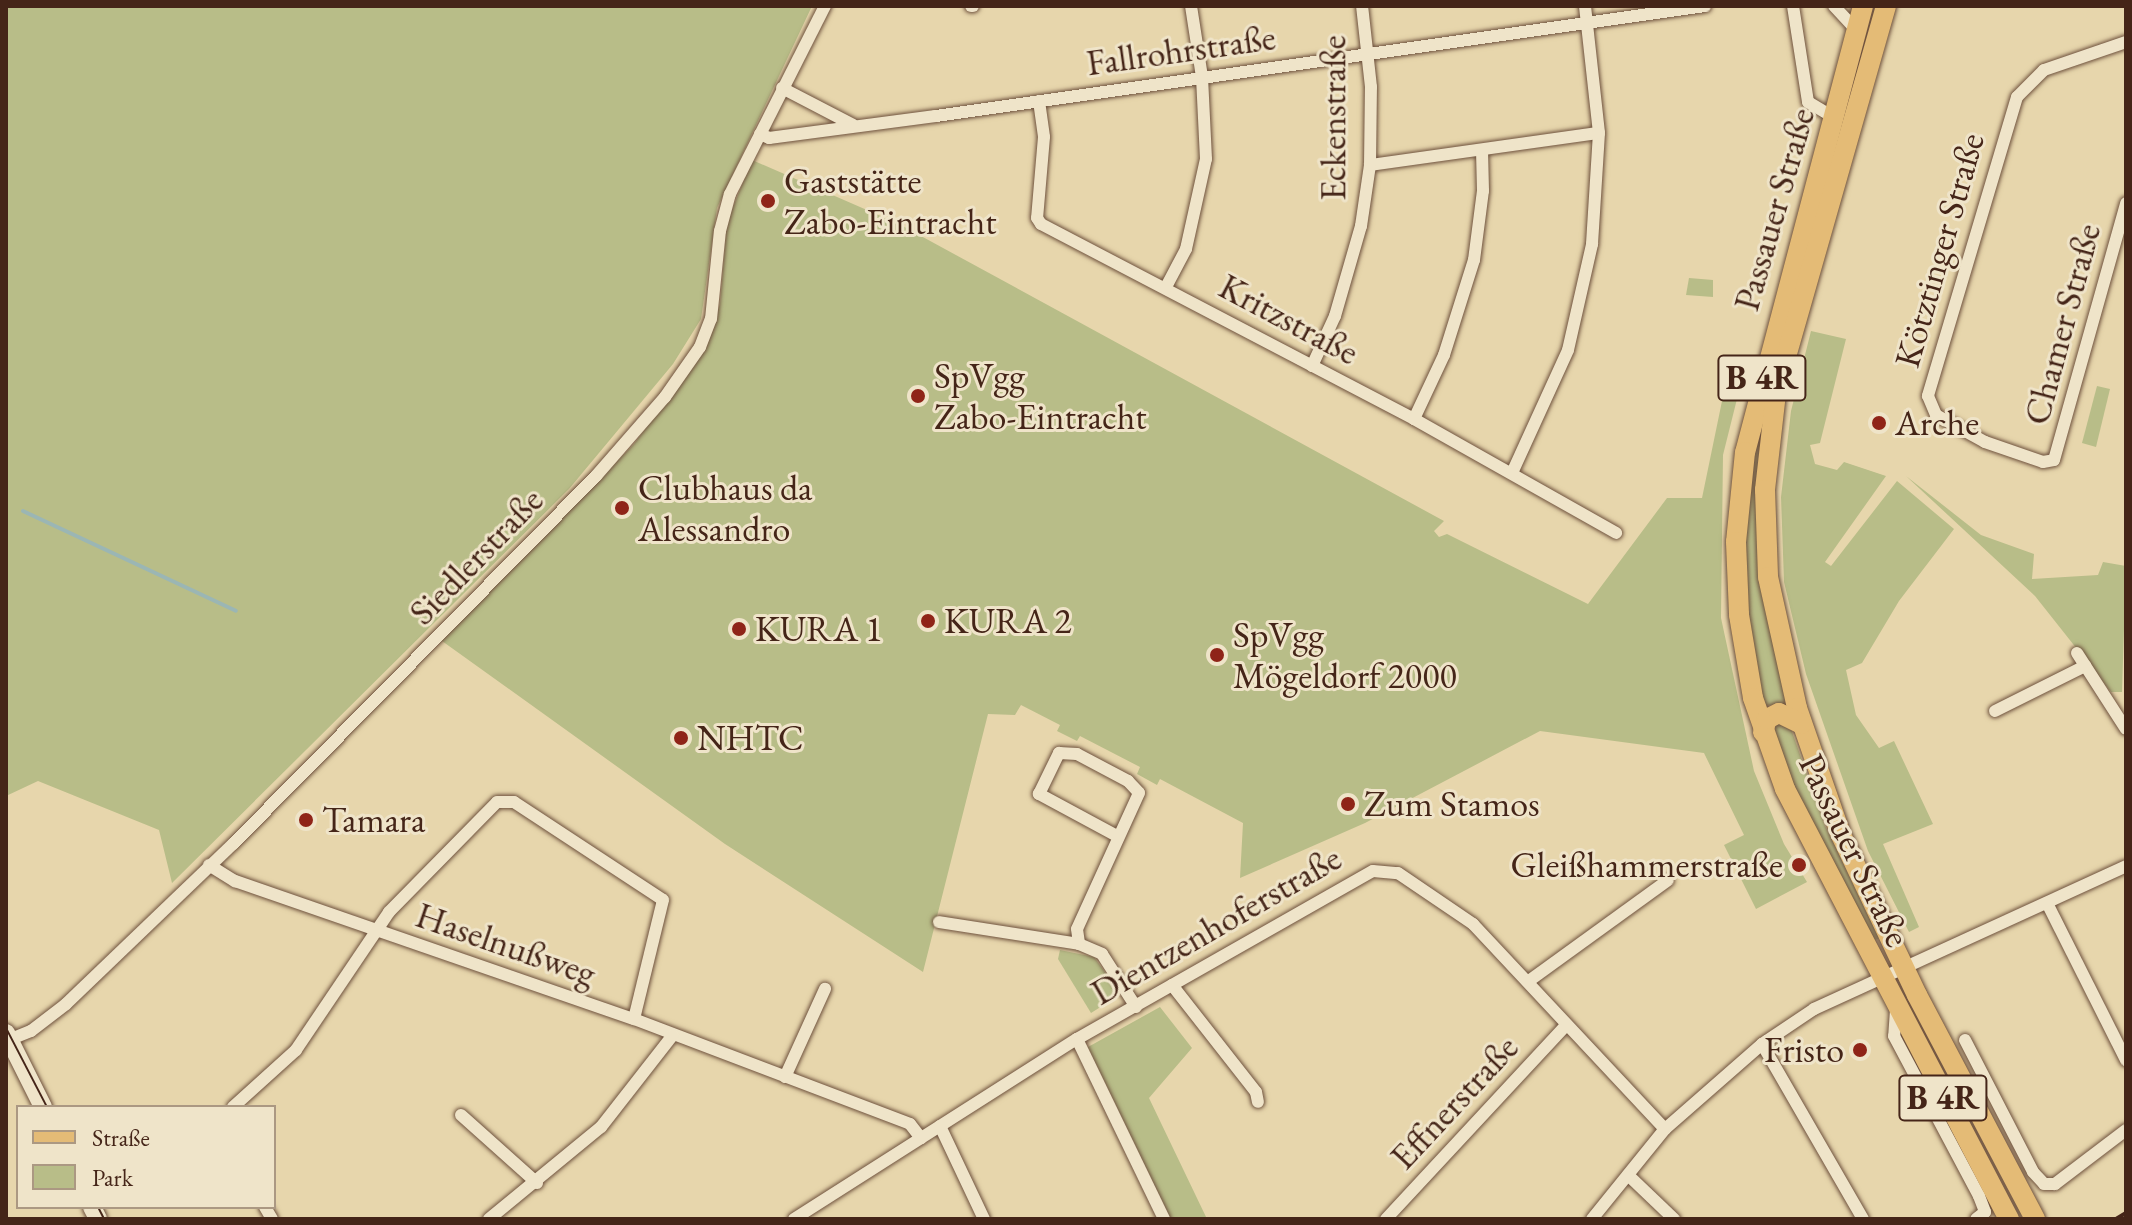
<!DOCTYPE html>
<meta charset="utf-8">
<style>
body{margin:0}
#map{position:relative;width:2132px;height:1225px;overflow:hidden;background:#e7d6ac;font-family:"EB Garamond",serif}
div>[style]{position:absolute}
.green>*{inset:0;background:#b8bd88}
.stream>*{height:4px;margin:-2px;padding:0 2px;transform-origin:2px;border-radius:2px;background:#9bb6b4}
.roads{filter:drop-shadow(0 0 2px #6e513d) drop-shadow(0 0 2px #6e513d)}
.street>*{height:12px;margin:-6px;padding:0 6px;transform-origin:6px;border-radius:6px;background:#efe4c9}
.secondary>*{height:18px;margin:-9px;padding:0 9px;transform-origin:9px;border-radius:9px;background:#efe4c9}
.primary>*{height:20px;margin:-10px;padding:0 10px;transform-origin:10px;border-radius:10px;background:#e4bb76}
.tram>*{height:2px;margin:-1px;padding:0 1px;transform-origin:1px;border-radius:1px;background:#452518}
.rail>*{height:4px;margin-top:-2px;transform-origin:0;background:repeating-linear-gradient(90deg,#452518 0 14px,transparent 0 28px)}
.dots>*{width:22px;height:22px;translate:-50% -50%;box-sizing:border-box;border:4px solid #efe4c9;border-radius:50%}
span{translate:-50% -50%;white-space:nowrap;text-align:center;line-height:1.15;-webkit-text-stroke:6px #efe4c9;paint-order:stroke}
.shield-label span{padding:2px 6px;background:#efe4c9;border:2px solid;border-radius:6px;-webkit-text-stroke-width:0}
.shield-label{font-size:34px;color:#452518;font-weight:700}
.street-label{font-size:36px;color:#452518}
.poi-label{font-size:36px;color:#452518}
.left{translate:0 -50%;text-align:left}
.right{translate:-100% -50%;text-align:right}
.frame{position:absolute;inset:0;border:8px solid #452518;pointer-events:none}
.legend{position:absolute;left:16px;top:1105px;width:260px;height:104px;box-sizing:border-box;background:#efe4c9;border:2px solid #ab9882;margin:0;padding:10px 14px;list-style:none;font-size:24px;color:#452518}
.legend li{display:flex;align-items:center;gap:16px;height:40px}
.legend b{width:40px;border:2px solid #ab9882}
</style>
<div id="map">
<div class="green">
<div style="clip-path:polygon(6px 6px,812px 6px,717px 208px,701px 319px,673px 364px,569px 489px,172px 883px,159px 830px,38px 781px,6px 796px)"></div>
<div style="clip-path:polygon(752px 160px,899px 224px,1444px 521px,1434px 531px,1439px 537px,1447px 534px,1588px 604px,1667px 498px,1702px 498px,1728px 372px,1745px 367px,1723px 455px,1721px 618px,1754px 771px,1784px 844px,1807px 882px,1756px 909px,1724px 845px,1744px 835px,1704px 753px,1540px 731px,1365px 823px,1240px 878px,1243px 823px,1160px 779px,1157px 785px,1137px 774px,1140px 767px,1080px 736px,1077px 741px,1057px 731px,1060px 725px,1021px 705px,1015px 715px,988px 714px,923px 972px,725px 844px,442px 641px,634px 444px,704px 349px,720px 304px,727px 222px)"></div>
<div style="clip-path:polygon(1689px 278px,1713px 280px,1713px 297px,1686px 295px)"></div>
<div style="clip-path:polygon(1811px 331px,1846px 339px,1820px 443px,1810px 445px,1815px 464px,1837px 470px,1844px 462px,1886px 476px,1825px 562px,1831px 566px,1897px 481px,1954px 529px,1899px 601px,1862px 663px,1846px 670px,1856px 715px,1879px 748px,1894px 741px,1933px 824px,1883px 844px,1919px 927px,1909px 932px,1868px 851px,1806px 674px,1784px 582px,1781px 497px,1791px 411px)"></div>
<div style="clip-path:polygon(1770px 375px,1762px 448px,1792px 710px,1781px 704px,1763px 706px,1744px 594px,1747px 483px)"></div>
<div style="clip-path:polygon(2097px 386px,2110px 389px,2096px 447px,2082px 443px)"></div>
<div style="clip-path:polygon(1906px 476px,1981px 535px,2034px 554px,2032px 579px,2098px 575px,2103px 562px,2126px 566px,2122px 692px,2111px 692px,2035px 596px)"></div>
<div style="clip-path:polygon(1776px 722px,1790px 726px,1825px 826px,1882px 937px,1875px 940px,1792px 784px,1774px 741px)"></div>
<div style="clip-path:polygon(1060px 950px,1094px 957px,1121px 994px,1091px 1013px,1058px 959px)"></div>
<div style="clip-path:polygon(1160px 1007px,1192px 1048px,1149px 1098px,1207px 1219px,1171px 1219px,1088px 1047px)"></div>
</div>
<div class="stream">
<div style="left:23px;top:511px;width:235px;rotate:25.1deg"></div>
</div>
<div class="roads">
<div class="street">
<div style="left:971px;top:6px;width:2px"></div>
<div style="left:1793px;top:6px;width:97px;rotate:81.1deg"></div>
<div style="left:1808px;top:102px;width:31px;rotate:31deg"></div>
<div style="left:1834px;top:6px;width:34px;rotate:47deg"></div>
<div style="left:2126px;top:42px;width:87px;rotate:161.1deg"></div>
<div style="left:2044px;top:70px;width:38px;rotate:135deg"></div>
<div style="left:2017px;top:97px;width:312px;rotate:106.6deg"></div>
<div style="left:1928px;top:396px;width:21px;rotate:67deg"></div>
<div style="left:1936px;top:415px;width:56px;rotate:28.9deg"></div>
<div style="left:1985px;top:442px;width:61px;rotate:19deg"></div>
<div style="left:2043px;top:462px;width:11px;rotate:-10deg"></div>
<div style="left:2054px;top:460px;width:267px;rotate:-74.3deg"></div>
<div style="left:782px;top:88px;width:80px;rotate:27.5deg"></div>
<div style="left:1039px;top:101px;width:36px;rotate:82deg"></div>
<div style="left:1044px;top:137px;width:81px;rotate:94.9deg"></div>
<div style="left:1037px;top:218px;width:7px;rotate:56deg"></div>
<div style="left:1041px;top:224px;width:421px;rotate:27.6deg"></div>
<div style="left:1414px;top:419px;width:232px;rotate:29.4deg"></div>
<div style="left:760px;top:134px;width:10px;rotate:24deg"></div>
<div style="left:769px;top:138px;width:168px;rotate:-7.5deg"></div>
<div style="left:936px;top:116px;width:777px;rotate:-8.14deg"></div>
<div style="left:1370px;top:165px;width:231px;rotate:-8deg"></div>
<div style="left:1166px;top:287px;width:43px;rotate:-62.2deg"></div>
<div style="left:1186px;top:249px;width:92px;rotate:-77.5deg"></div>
<div style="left:1206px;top:159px;width:82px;rotate:-92.8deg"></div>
<div style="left:1202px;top:77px;width:72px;rotate:-98.8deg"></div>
<div style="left:1312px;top:366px;width:55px;rotate:-65.3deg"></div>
<div style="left:1335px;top:316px;width:94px;rotate:-73.9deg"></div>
<div style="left:1361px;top:226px;width:62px;rotate:-81.6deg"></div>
<div style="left:1370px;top:165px;width:78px;rotate:-89.3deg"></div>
<div style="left:1371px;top:87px;width:81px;rotate:-96.3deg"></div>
<div style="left:1414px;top:419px;width:71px;rotate:-64.9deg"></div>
<div style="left:1444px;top:355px;width:100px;rotate:-72.5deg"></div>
<div style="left:1474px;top:260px;width:70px;rotate:-82.6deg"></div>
<div style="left:1483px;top:191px;width:41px;rotate:-91.4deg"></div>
<div style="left:1512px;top:473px;width:135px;rotate:-65.5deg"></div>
<div style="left:1568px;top:350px;width:109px;rotate:-77.2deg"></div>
<div style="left:1592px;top:244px;width:111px;rotate:-86.4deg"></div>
<div style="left:1599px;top:133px;width:128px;rotate:-96.3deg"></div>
<div style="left:2077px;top:653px;width:90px;rotate:57.2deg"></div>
<div style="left:1995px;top:711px;width:101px;rotate:-26.6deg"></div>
<div style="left:1117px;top:836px;width:89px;rotate:-151.7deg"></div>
<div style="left:1039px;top:794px;width:46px;rotate:-64deg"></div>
<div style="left:1059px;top:753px;width:18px;rotate:3deg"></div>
<div style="left:1077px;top:754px;width:58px;rotate:27.9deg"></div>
<div style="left:1128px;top:781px;width:16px;rotate:47deg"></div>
<div style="left:1139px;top:793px;width:149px;rotate:114.5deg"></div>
<div style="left:1077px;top:929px;width:15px;rotate:82deg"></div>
<div style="left:1079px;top:944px;width:25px;rotate:23deg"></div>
<div style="left:1102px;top:954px;width:63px;rotate:57.3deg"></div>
<div style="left:209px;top:865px;width:31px;rotate:32deg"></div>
<div style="left:235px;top:881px;width:422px;rotate:19.1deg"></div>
<div style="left:634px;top:1019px;width:295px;rotate:20.8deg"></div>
<div style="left:910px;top:1124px;width:18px;rotate:52deg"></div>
<div style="left:2047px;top:903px;width:176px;rotate:63.3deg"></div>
<div style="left:939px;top:922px;width:142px;rotate:8.9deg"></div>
<div style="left:1530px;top:980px;width:170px;rotate:-35.9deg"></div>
<div style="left:1172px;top:985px;width:136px;rotate:51.9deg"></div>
<div style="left:1256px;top:1092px;width:10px;rotate:79deg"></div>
<div style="left:1896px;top:1010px;width:26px;rotate:94deg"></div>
<div style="left:1894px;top:1036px;width:181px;rotate:62deg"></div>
<div style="left:1979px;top:1196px;width:17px;rotate:69deg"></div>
<div style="left:1985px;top:1212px;width:11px;rotate:142deg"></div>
<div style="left:1077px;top:1039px;width:200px;rotate:64.2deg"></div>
<div style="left:1965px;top:1040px;width:148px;rotate:62.7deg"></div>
<div style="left:2033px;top:1172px;width:16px;rotate:47deg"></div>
<div style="left:2044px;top:1184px;width:11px"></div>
<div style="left:2055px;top:1184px;width:89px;rotate:-37.3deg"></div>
<div style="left:6px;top:1041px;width:27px;rotate:-22deg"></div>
<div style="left:31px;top:1031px;width:44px;rotate:-37.6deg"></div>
<div style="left:66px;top:1004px;width:231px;rotate:-43.8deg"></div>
<div style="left:233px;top:844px;width:517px;rotate:-45.39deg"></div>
<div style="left:596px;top:476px;width:105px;rotate:-48.9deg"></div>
<div style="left:665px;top:397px;width:61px;rotate:-55deg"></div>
<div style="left:700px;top:347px;width:30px;rotate:-69deg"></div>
<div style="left:711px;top:319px;width:88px;rotate:-84.2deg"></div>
<div style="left:720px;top:231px;width:38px;rotate:-75deg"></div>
<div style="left:730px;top:194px;width:211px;rotate:-63.2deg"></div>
<div style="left:1762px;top:1044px;width:202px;rotate:60deg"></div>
<div style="left:785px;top:1077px;width:97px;rotate:-65.6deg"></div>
<div style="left:233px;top:1107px;width:85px;rotate:-42.1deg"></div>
<div style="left:296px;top:1050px;width:166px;rotate:-56deg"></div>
<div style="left:389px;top:912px;width:154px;rotate:-45.5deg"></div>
<div style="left:497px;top:802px;width:17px"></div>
<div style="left:514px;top:802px;width:178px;rotate:33.3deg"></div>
<div style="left:663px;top:900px;width:122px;rotate:103.7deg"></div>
<div style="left:461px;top:1115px;width:102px;rotate:41.8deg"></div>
<div style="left:940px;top:1126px;width:103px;rotate:64.7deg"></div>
<div style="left:1628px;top:1175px;width:64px;rotate:43.7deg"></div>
<div style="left:265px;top:1207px;width:14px;rotate:60deg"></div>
<div style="left:489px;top:1219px;width:145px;rotate:-39.4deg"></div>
<div style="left:601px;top:1127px;width:117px;rotate:-52deg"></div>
<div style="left:794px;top:1219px;width:335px;rotate:-32.5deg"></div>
<div style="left:1077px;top:1039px;width:340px;rotate:-29.6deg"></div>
<div style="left:1373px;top:871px;width:25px;rotate:5deg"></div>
<div style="left:1398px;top:873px;width:91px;rotate:34.2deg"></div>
<div style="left:1473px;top:924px;width:281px;rotate:46.9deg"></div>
<div style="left:1386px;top:1219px;width:265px;rotate:-47.1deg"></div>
<div style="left:1592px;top:1219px;width:116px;rotate:-51deg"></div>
<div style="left:1665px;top:1129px;width:129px;rotate:-41.2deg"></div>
<div style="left:1762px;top:1044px;width:63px;rotate:-33.9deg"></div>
<div style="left:1814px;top:1009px;width:343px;rotate:-24.6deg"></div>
</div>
<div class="secondary">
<div style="left:6px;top:1033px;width:83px;rotate:63.4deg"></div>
<div style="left:92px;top:1207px;width:13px;rotate:63deg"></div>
</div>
<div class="primary">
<div style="left:1863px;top:6px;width:461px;rotate:104.8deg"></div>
<div style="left:1745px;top:452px;width:90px;rotate:95.7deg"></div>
<div style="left:1736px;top:542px;width:73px;rotate:87.6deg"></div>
<div style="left:1739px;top:615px;width:84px;rotate:80.4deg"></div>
<div style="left:1753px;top:698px;width:96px;rotate:70.6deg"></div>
<div style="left:1785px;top:789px;width:485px;rotate:62.5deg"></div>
<div style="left:1886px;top:6px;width:402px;rotate:105.9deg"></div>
<div style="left:1776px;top:393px;width:98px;rotate:96.5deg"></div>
<div style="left:1765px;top:490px;width:87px;rotate:88deg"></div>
<div style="left:1768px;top:577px;width:134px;rotate:77.5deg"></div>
<div style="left:1797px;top:708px;width:134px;rotate:70.9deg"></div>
<div style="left:1841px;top:835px;width:177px;rotate:64.6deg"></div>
<div style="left:1917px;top:995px;width:253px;rotate:62.2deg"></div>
<div style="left:1763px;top:732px;width:14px;rotate:-73deg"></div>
<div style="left:1767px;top:719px;width:13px;rotate:-27deg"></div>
<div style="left:1779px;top:713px;width:25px;rotate:26deg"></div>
</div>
</div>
<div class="tram">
<div style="left:6px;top:1028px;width:89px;rotate:62.6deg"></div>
<div style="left:98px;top:1207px;width:13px;rotate:63deg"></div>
</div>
<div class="rail">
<div style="left:2116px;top:1219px;width:12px;rotate:-31deg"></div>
</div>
<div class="dots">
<div style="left:768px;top:201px;background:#8f2418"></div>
<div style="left:918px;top:396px;background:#8f2418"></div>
<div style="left:1879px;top:423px;background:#8f2418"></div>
<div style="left:622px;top:508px;background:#8f2418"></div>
<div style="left:928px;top:621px;background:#8f2418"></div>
<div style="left:739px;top:629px;background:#8f2418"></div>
<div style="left:1217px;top:655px;background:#8f2418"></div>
<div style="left:681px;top:738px;background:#8f2418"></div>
<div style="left:1348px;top:804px;background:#8f2418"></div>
<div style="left:306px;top:820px;background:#8f2418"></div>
<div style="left:1799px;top:865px;background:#8f2418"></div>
<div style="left:1860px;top:1050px;background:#8f2418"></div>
</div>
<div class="shield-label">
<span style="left:1762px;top:378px">B 4R</span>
<span style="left:1943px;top:1098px">B 4R</span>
</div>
<div class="street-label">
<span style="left:1181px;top:50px;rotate:-8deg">Fallrohrstraße</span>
<span style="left:1333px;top:118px;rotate:-90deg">Eckenstraße</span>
<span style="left:1774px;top:209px;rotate:-74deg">Passauer Straße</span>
<span style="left:1939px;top:250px;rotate:-74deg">Kötztinger Straße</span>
<span style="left:1289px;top:319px;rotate:28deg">Kritzstraße</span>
<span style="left:2062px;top:324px;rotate:-75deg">Chamer Straße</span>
<span style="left:476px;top:556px;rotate:-46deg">Siedlerstraße</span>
<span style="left:1855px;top:850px;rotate:64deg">Passauer Straße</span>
<span style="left:1216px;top:925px;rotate:-30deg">Dientzenhoferstraße</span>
<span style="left:506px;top:944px;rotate:19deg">Haselnußweg</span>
<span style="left:1454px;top:1102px;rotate:-47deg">Effnerstraße</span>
</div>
<div class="poi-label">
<span class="left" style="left:784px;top:201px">Gaststätte<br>Zabo-Eintracht</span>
<span class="left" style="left:934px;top:396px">SpVgg<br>Zabo-Eintracht</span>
<span class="left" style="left:1895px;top:423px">Arche</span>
<span class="left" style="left:638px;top:508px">Clubhaus da<br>Alessandro</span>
<span class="left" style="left:944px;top:621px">KURA 2</span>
<span class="left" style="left:755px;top:629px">KURA 1</span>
<span class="left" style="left:1233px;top:655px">SpVgg<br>Mögeldorf 2000</span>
<span class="left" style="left:697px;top:738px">NHTC</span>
<span class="left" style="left:1364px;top:804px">Zum Stamos</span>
<span class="left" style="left:322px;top:820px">Tamara</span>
<span class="right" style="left:1783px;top:865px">Gleißhammerstraße</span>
<span class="right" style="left:1844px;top:1050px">Fristo</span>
</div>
<div class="frame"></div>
<ul class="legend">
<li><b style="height:10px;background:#e4bb76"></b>Straße</li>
<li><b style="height:22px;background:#b8bd88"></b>Park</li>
</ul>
</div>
